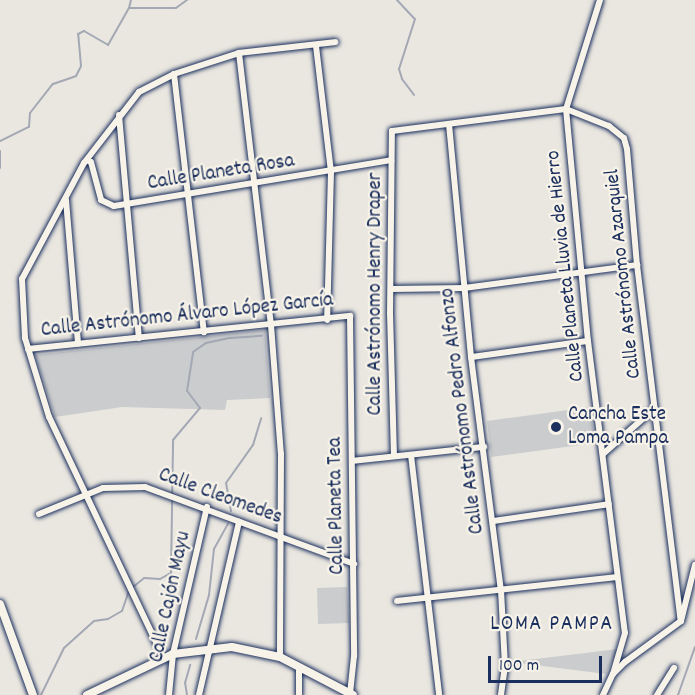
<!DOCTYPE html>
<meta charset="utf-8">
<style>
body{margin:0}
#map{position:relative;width:695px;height:695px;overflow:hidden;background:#eae7e0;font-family:Dekko,sans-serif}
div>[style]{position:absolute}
.green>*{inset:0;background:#cbcccd}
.stream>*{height:2px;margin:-1px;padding:0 1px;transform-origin:1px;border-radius:1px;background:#a3a8b4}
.roads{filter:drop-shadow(0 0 2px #1b2f5e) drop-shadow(0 0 2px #1b2f5e)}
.street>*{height:6px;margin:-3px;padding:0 3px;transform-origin:3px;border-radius:3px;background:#f7f3e8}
.secondary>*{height:8px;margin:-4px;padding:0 4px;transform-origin:4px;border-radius:4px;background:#f7f3e8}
.dots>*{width:16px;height:16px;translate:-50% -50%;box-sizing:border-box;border:3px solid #f7f3e8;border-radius:50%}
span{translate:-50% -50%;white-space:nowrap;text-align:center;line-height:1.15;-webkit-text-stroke:4.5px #f7f3e8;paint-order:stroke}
.street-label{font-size:21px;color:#1b2f5e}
.poi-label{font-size:21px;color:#1b2f5e}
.left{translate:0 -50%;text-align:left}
.neighbourhood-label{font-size:22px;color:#1b2f5e;letter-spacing:1.5px}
.scale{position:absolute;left:488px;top:656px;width:114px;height:27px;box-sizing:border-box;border:3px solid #1b2f5e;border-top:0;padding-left:8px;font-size:18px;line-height:21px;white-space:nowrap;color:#1b2f5e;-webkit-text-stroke:4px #f7f3e8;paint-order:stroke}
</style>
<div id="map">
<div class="green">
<div style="clip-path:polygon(265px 330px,270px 398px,227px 400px,225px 410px,122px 407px,55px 417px,35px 355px)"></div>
<div style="clip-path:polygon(590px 407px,595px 443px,491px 457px,487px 421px)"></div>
<div style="clip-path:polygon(347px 587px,349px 623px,318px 624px,317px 588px)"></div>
<div style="clip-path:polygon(618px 649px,606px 674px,511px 662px)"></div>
</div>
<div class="stream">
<div style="left:397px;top:0;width:26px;rotate:47deg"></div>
<div style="left:415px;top:19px;width:52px;rotate:107.7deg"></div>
<div style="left:399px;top:69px;width:10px;rotate:73deg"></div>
<div style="left:402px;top:79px;width:20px;rotate:53deg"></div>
<div style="left:129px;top:8px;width:8px;rotate:-76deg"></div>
<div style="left:0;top:141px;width:32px;rotate:-26deg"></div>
<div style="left:29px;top:127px;width:14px;rotate:-86deg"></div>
<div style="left:30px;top:113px;width:37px;rotate:-52deg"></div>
<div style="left:53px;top:84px;width:24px;rotate:-19deg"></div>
<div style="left:76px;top:76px;width:11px;rotate:-63deg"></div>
<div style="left:81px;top:66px;width:32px;rotate:-95deg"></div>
<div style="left:78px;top:34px;width:7px;rotate:-27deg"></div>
<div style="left:84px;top:31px;width:28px;rotate:30deg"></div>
<div style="left:108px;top:45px;width:43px;rotate:-60.4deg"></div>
<div style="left:129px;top:8px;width:47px"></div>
<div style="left:176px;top:8px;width:14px;rotate:-36deg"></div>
<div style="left:0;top:151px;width:17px;rotate:90deg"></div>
<div style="left:231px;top:511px;width:28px;rotate:-100deg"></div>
<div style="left:226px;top:483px;width:47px;rotate:-54.6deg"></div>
<div style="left:253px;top:445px;width:28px;rotate:-73deg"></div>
<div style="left:133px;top:587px;width:14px;rotate:-39deg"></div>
<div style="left:144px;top:578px;width:16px;rotate:4deg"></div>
<div style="left:160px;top:579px;width:13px;rotate:-29deg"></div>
<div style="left:171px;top:573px;width:133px;rotate:-89.1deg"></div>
<div style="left:173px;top:440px;width:42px;rotate:-49.8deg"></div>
<div style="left:200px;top:408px;width:21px;rotate:-127deg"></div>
<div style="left:187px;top:391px;width:39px;rotate:-81deg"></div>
<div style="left:193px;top:352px;width:16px;rotate:-35deg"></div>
<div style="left:206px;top:343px;width:25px;rotate:-12deg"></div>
<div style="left:230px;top:338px;width:32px;rotate:-4deg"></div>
<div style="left:196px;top:639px;width:46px;rotate:-73.5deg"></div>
<div style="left:209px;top:595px;width:46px;rotate:-83.8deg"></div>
<div style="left:214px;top:549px;width:29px;rotate:-61deg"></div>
<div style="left:41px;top:695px;width:52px;rotate:-63.9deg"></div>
<div style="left:64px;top:648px;width:40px;rotate:-42deg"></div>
<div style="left:94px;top:621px;width:14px;rotate:-8deg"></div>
<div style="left:108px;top:619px;width:16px;rotate:-30deg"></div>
<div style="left:122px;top:611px;width:21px;rotate:-71deg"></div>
<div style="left:187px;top:695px;width:12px;rotate:-99deg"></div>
<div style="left:185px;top:683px;width:19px;rotate:-74deg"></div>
<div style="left:678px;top:695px;width:51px;rotate:-70.5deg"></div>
</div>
<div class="roads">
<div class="street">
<div style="left:600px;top:0;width:114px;rotate:107.3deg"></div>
<div style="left:566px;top:109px;width:233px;rotate:84.6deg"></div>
<div style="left:588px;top:341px;width:294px;rotate:82.8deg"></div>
<div style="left:625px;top:633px;width:43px;rotate:106.3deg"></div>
<div style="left:316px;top:46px;width:127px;rotate:83.2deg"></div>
<div style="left:331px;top:172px;width:148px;rotate:91.5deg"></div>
<div style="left:239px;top:53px;width:274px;rotate:83.3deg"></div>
<div style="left:271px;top:325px;width:129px;rotate:85.6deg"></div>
<div style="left:281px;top:454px;width:203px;rotate:90.3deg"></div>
<div style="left:174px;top:74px;width:260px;rotate:83.4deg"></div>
<div style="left:119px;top:115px;width:224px;rotate:84.9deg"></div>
<div style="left:449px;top:124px;width:234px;rotate:84.6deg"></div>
<div style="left:471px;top:357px;width:235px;rotate:82.7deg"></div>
<div style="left:501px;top:590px;width:76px;rotate:87deg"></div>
<div style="left:505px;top:666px;width:29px;rotate:98deg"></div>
<div style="left:87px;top:160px;width:4px;rotate:27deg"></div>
<div style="left:91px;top:162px;width:39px;rotate:75deg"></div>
<div style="left:101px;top:200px;width:14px;rotate:25deg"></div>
<div style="left:114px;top:206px;width:281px;rotate:-9.4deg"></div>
<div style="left:66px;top:200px;width:144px;rotate:85.2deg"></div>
<div style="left:392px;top:289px;width:72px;rotate:-0.8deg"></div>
<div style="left:464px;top:288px;width:175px;rotate:-7.6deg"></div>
<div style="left:28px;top:349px;width:324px;rotate:-5.9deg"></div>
<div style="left:350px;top:316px;width:340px;rotate:89.3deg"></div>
<div style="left:354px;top:656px;width:39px;rotate:96deg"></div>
<div style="left:471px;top:357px;width:118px;rotate:-7.8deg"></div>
<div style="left:603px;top:454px;width:69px;rotate:-41.5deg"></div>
<div style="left:411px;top:455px;width:242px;rotate:83.3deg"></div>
<div style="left:394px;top:456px;width:142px;rotate:-91.6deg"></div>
<div style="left:390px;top:314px;width:183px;rotate:-89.4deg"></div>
<div style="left:392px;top:131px;width:175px;rotate:-7.2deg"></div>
<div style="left:566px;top:109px;width:46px;rotate:21.6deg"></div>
<div style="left:609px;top:126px;width:19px;rotate:39deg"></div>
<div style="left:624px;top:138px;width:11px;rotate:75deg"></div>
<div style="left:627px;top:149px;width:116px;rotate:85.1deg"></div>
<div style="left:637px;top:265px;width:359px;rotate:83deg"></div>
<div style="left:352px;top:461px;width:133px;rotate:-6.1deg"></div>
<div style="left:39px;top:514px;width:69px;rotate:-22.1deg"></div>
<div style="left:103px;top:488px;width:42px;rotate:-1.4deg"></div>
<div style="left:145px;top:487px;width:223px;rotate:20.2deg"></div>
<div style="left:493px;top:521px;width:117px;rotate:-8.3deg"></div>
<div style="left:397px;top:601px;width:221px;rotate:-6.2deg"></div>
<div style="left:164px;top:659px;width:268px;rotate:-115.4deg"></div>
<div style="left:49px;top:417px;width:83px;rotate:-106.9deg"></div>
<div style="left:25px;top:338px;width:59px;rotate:-92.9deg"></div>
<div style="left:22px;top:279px;width:132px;rotate:-61.9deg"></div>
<div style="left:84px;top:163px;width:90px;rotate:-52.2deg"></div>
<div style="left:139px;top:92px;width:39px;rotate:-27deg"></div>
<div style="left:174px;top:74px;width:68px;rotate:-17.9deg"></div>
<div style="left:239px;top:53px;width:97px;rotate:-6.5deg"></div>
<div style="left:169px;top:695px;width:41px;rotate:-84.4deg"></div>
<div style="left:173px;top:654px;width:151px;rotate:-77deg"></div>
<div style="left:199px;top:695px;width:178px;rotate:-77deg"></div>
<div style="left:299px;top:695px;width:26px;rotate:-90deg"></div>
<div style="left:603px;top:695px;width:23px;rotate:-65deg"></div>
<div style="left:613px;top:674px;width:17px;rotate:-45deg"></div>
<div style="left:625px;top:662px;width:69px;rotate:-36.2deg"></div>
<div style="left:681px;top:621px;width:58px;rotate:-76deg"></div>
<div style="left:657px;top:695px;width:32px;rotate:-58deg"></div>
</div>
<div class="secondary">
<div style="left:0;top:604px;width:97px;rotate:70.1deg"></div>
<div style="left:87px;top:695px;width:95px;rotate:-25.5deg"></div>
<div style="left:173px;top:654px;width:59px;rotate:-6.8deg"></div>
<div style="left:232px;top:647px;width:49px;rotate:11.8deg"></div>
<div style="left:280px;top:657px;width:82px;rotate:27.5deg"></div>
</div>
</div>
<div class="dots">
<div style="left:556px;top:427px;background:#1b2f5e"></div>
</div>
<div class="street-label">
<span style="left:221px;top:173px;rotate:-9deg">Calle Planeta Rosa</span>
<span style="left:566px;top:266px;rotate:-96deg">Calle Planeta Lluvia de Hierro</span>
<span style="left:624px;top:274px;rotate:-96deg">Calle Astrónomo Azarquiel</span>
<span style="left:376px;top:294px;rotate:-90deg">Calle Astrónomo Henry Draper</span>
<span style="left:187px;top:316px;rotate:-6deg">Calle Astrónomo Álvaro López García</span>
<span style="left:463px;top:411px;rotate:-97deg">Calle Astrónomo Pedro Alfonzo</span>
<span style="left:220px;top:497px;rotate:20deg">Calle Cleomedes</span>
<span style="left:337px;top:506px;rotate:-91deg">Calle Planeta Tea</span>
<span style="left:171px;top:597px;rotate:-78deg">Calle Cajón Mayu</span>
</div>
<div class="poi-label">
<span class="left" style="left:568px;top:427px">Cancha Este<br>Loma Pampa</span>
</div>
<div class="neighbourhood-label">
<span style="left:552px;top:625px">LOMA PAMPA</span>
</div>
<div class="scale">100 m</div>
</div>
